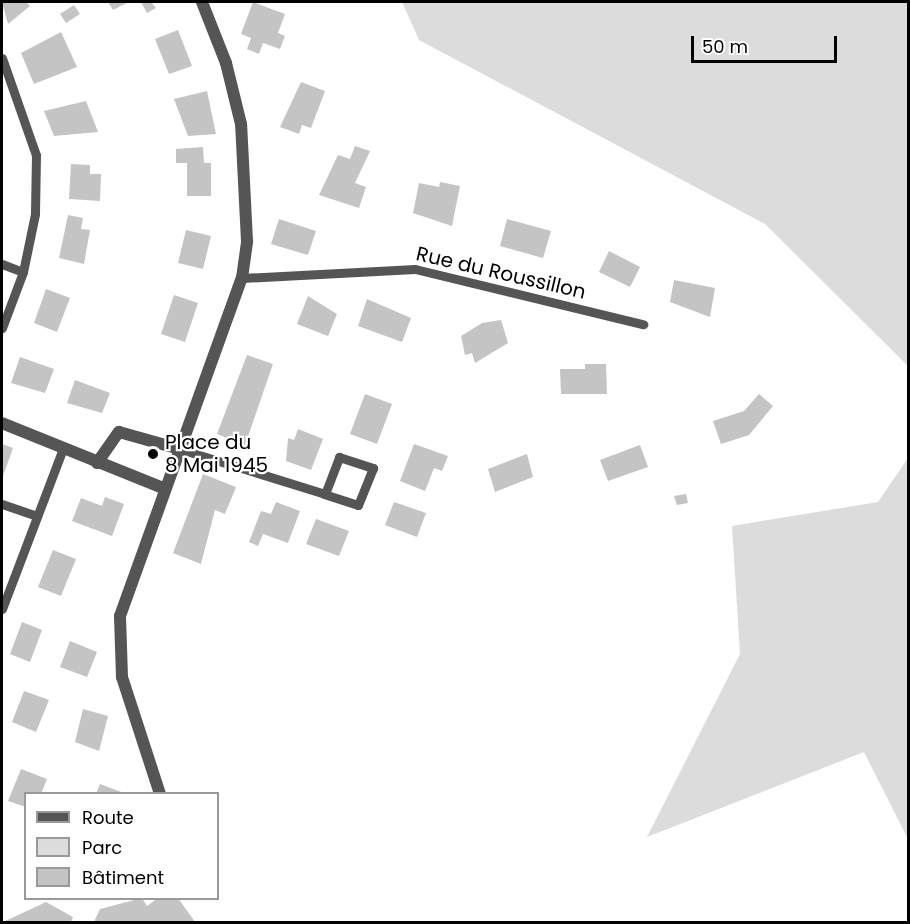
<!DOCTYPE html>
<meta charset="utf-8">
<style>
body{margin:0}
#map{position:relative;width:910px;height:924px;overflow:hidden;background:#fff;font-family:Poppins,sans-serif}
div>[style]{position:absolute}
.green>*{inset:0;background:#dcdcdc}
.building>*{inset:0;background:#c4c4c4}
.service>*{height:9px;margin:-4.5px;padding:0 4.5px;transform-origin:4.5px;border-radius:4.5px;background:#555}
.minor>*{height:12px;margin:-6px;padding:0 6px;transform-origin:6px;border-radius:6px;background:#555}
.dots>*{width:16px;height:16px;translate:-50% -50%;box-sizing:border-box;border:3px solid #fff;border-radius:50%}
span{translate:-50% -50%;white-space:nowrap;text-align:center;line-height:1.15;-webkit-text-stroke:4.5px #fff;paint-order:stroke}
.street-label{font-size:20px;color:#000}
.poi-label{font-size:20px;color:#000}
.left{translate:0 -50%;text-align:left}
.frame{position:absolute;inset:0;border:3px solid #000;pointer-events:none}
.legend{position:absolute;left:24px;top:792px;width:195px;height:108px;box-sizing:border-box;background:#fff;border:2px solid #999;margin:0;padding:8px 10px;list-style:none;font-size:18px;color:#000}
.legend li{display:flex;align-items:center;gap:12px;height:30px}
.legend b{width:30px;border:2px solid #999}
.scale{position:absolute;left:691px;top:36px;width:146px;height:27px;box-sizing:border-box;border:3px solid #000;border-top:0;padding-left:8px;font-size:18px;line-height:21px;white-space:nowrap;color:#000;-webkit-text-stroke:4px #fff;paint-order:stroke}
</style>
<div id="map">
<div class="green">
<div style="clip-path:polygon(402px 2px,908px 2px,908px 366px,765px 224px,419px 40px)"></div>
<div style="clip-path:polygon(908px 458px,908px 839px,864px 752px,647px 837px,740px 654px,732px 526px,878px 502px)"></div>
</div>
<div class="building">
<div style="clip-path:polygon(2px 2px,26px 2px,30px 6px,8px 24px)"></div>
<div style="clip-path:polygon(108px 2px,129px 2px,113px 10px)"></div>
<div style="clip-path:polygon(141px 2px,151px 2px,156px 8px,147px 13px)"></div>
<div style="clip-path:polygon(253px 2px,285px 14px,278px 33px,285px 36px,280px 49px,263px 43px,259px 54px,247px 49px,251px 38px,241px 34px)"></div>
<div style="clip-path:polygon(74px 5px,80px 14px,66px 23px,60px 14px)"></div>
<div style="clip-path:polygon(178px 30px,192px 66px,169px 74px,155px 39px)"></div>
<div style="clip-path:polygon(61px 32px,77px 67px,34px 84px,21px 53px)"></div>
<div style="clip-path:polygon(301px 82px,325px 91px,311px 128px,302px 125px,299px 134px,280px 127px)"></div>
<div style="clip-path:polygon(207px 91px,216px 134px,188px 136px,174px 99px)"></div>
<div style="clip-path:polygon(86px 101px,98px 132px,54px 136px,44px 111px)"></div>
<div style="clip-path:polygon(355px 146px,370px 151px,355px 183px,366px 187px,359px 208px,319px 195px,338px 155px,350px 159px)"></div>
<div style="clip-path:polygon(203px 147px,204px 163px,211px 163px,211px 196px,187px 196px,187px 163px,176px 163px,176px 149px)"></div>
<div style="clip-path:polygon(71px 164px,90px 165px,90px 174px,101px 174px,100px 201px,69px 199px)"></div>
<div style="clip-path:polygon(440px 182px,460px 186px,452px 226px,413px 213px,419px 183px,439px 187px)"></div>
<div style="clip-path:polygon(68px 215px,83px 218px,81px 229px,90px 230px,84px 264px,59px 258px)"></div>
<div style="clip-path:polygon(279px 219px,316px 231px,308px 255px,271px 244px)"></div>
<div style="clip-path:polygon(507px 219px,551px 231px,543px 258px,500px 246px)"></div>
<div style="clip-path:polygon(186px 230px,211px 236px,203px 269px,178px 263px)"></div>
<div style="clip-path:polygon(609px 251px,640px 267px,630px 287px,599px 272px)"></div>
<div style="clip-path:polygon(674px 280px,715px 288px,710px 317px,670px 302px)"></div>
<div style="clip-path:polygon(46px 289px,70px 298px,57px 332px,34px 323px)"></div>
<div style="clip-path:polygon(174px 295px,198px 303px,185px 342px,161px 334px)"></div>
<div style="clip-path:polygon(308px 296px,337px 314px,328px 336px,297px 324px)"></div>
<div style="clip-path:polygon(367px 299px,411px 318px,402px 342px,358px 326px)"></div>
<div style="clip-path:polygon(501px 320px,508px 343px,475px 363px,472px 353px,465px 355px,461px 336px,482px 323px)"></div>
<div style="clip-path:polygon(247px 355px,273px 364px,245px 445px,217px 434px)"></div>
<div style="clip-path:polygon(20px 357px,54px 369px,45px 393px,11px 383px)"></div>
<div style="clip-path:polygon(585px 364px,606px 364px,607px 394px,561px 394px,560px 369px,585px 369px)"></div>
<div style="clip-path:polygon(75px 380px,110px 393px,102px 413px,67px 403px)"></div>
<div style="clip-path:polygon(365px 394px,392px 404px,377px 444px,350px 434px)"></div>
<div style="clip-path:polygon(759px 394px,773px 406px,749px 435px,721px 444px,713px 421px,744px 411px)"></div>
<div style="clip-path:polygon(298px 429px,323px 439px,311px 470px,286px 461px,288px 438px,294px 440px)"></div>
<div style="clip-path:polygon(2px 444px,13px 448px,2px 479px)"></div>
<div style="clip-path:polygon(414px 444px,448px 456px,442px 471px,434px 468px,425px 491px,400px 481px)"></div>
<div style="clip-path:polygon(640px 445px,648px 467px,608px 481px,600px 460px)"></div>
<div style="clip-path:polygon(527px 454px,533px 477px,495px 492px,488px 469px)"></div>
<div style="clip-path:polygon(203px 474px,236px 487px,225px 514px,215px 510px,201px 564px,173px 553px)"></div>
<div style="clip-path:polygon(686px 494px,688px 503px,677px 505px,674px 496px)"></div>
<div style="clip-path:polygon(105px 497px,124px 504px,112px 536px,72px 521px,81px 498px,102px 506px)"></div>
<div style="clip-path:polygon(276px 502px,300px 511px,288px 543px,263px 534px,258px 546px,249px 542px,261px 511px,271px 514px)"></div>
<div style="clip-path:polygon(394px 502px,426px 513px,417px 537px,385px 525px)"></div>
<div style="clip-path:polygon(316px 519px,349px 531px,339px 556px,306px 544px)"></div>
<div style="clip-path:polygon(53px 550px,76px 559px,61px 596px,38px 587px)"></div>
<div style="clip-path:polygon(22px 622px,42px 630px,30px 662px,10px 654px)"></div>
<div style="clip-path:polygon(70px 641px,97px 652px,87px 677px,60px 667px)"></div>
<div style="clip-path:polygon(24px 691px,49px 700px,36px 732px,12px 722px)"></div>
<div style="clip-path:polygon(83px 709px,108px 716px,99px 751px,75px 742px)"></div>
<div style="clip-path:polygon(21px 769px,47px 779px,41px 794px,26px 794px,26px 807px,8px 801px)"></div>
<div style="clip-path:polygon(100px 784px,124px 793px,124px 794px,96px 794px)"></div>
<div style="clip-path:polygon(142px 898px,147px 906px,158px 898px,178px 898px,195px 922px,94px 922px,100px 909px)"></div>
<div style="clip-path:polygon(46px 902px,73px 917px,71px 922px,3px 922px)"></div>
</div>
<div class="service">
<div style="left:2px;top:58px;width:103px;rotate:70.7deg"></div>
<div style="left:36px;top:155px;width:59px;rotate:91deg"></div>
<div style="left:35px;top:214px;width:59px;rotate:101.7deg"></div>
<div style="left:23px;top:272px;width:60px;rotate:110.6deg"></div>
<div style="left:2px;top:264px;width:22px;rotate:21deg"></div>
<div style="left:242px;top:278px;width:173px;rotate:-3deg"></div>
<div style="left:415px;top:269px;width:235px;rotate:13.6deg"></div>
<div style="left:180px;top:449px;width:152px;rotate:17.2deg"></div>
<div style="left:325px;top:494px;width:40px;rotate:-69deg"></div>
<div style="left:339px;top:457px;width:36px;rotate:18deg"></div>
<div style="left:373px;top:468px;width:40px;rotate:112deg"></div>
<div style="left:358px;top:505px;width:35px;rotate:-162deg"></div>
<div style="left:2px;top:504px;width:37px;rotate:19deg"></div>
<div style="left:2px;top:609px;width:172px;rotate:-69.2deg"></div>
</div>
<div class="minor">
<div style="left:2px;top:423px;width:176px;rotate:22deg"></div>
<div style="left:97px;top:463px;width:38px;rotate:-55deg"></div>
<div style="left:119px;top:432px;width:63px;rotate:15.6deg"></div>
<div style="left:160px;top:794px;width:123px;rotate:-108deg"></div>
<div style="left:122px;top:677px;width:61px;rotate:-91.9deg"></div>
<div style="left:120px;top:616px;width:359px;rotate:-70.2deg"></div>
<div style="left:242px;top:278px;width:37px;rotate:-82deg"></div>
<div style="left:247px;top:241px;width:117px;rotate:-92.9deg"></div>
<div style="left:241px;top:124px;width:63px;rotate:-103.8deg"></div>
<div style="left:226px;top:63px;width:66px;rotate:-111.5deg"></div>
</div>
<div class="dots">
<div style="left:153px;top:454px;background:#000"></div>
</div>
<div class="street-label">
<span style="left:501px;top:273px;rotate:13deg">Rue du Roussillon</span>
</div>
<div class="poi-label">
<span class="left" style="left:165px;top:454px">Place du<br>8 Mai 1945</span>
</div>
<div class="frame"></div>
<ul class="legend">
<li><b style="height:8px;background:#555"></b>Route</li>
<li><b style="height:16px;background:#dcdcdc"></b>Parc</li>
<li><b style="height:16px;background:#c4c4c4"></b>Bâtiment</li>
</ul>
<div class="scale">50 m</div>
</div>
